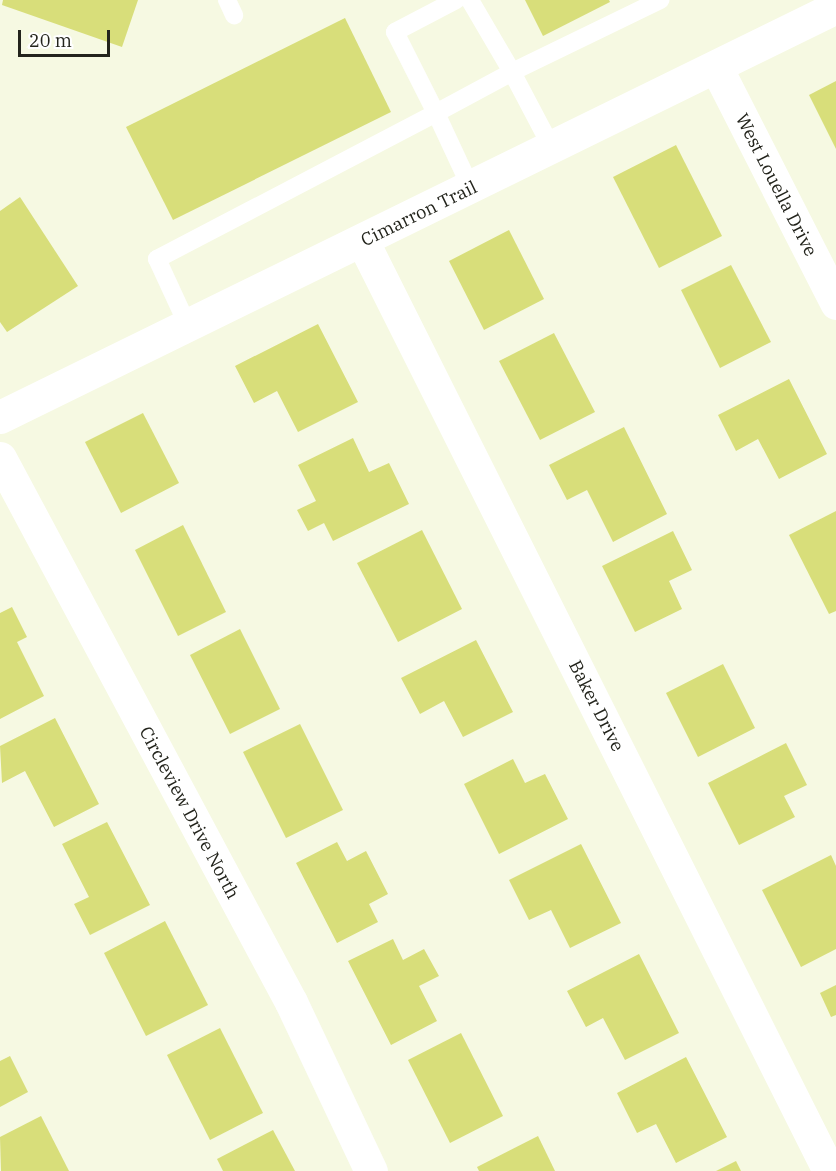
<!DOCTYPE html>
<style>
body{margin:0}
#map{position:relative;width:836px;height:1171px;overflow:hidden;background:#f6f9e2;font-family:"IBM Plex Serif",serif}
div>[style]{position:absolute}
.building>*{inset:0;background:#d8de7a}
.lane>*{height:18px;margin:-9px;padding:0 9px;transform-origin:9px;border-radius:9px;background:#fff}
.street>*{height:33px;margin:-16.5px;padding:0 16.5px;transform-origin:16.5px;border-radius:16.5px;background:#fff}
span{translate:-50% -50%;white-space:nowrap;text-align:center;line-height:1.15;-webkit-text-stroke:5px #fff;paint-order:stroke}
.street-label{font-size:18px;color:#23241c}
.scale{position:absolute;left:18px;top:30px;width:92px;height:27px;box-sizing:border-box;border:3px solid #23241c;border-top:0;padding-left:8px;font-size:18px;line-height:21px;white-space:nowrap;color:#23241c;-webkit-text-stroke:4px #fff;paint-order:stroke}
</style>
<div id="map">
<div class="building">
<div style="clip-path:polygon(3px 0,138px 0,122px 47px,2px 5px)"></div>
<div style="clip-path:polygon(525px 0,609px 0,610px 2px,543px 36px)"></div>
<div style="clip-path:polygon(345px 18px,391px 112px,173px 220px,126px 127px)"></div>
<div style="clip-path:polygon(836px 81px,836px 149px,809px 95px)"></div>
<div style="clip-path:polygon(676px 145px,722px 236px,659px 268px,613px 177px)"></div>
<div style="clip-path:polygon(20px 197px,78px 286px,7px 332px,0 322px,0 211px)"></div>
<div style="clip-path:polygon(509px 230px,544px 299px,484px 330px,449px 261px)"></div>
<div style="clip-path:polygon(731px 265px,771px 342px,720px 368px,681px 290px)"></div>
<div style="clip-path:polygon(318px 324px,358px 402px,298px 432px,277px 391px,254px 403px,235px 366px)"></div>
<div style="clip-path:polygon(554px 333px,595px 412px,540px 440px,499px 361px)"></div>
<div style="clip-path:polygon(789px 379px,827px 454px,779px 479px,758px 439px,736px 451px,718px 415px)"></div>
<div style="clip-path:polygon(143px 413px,179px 483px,121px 513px,85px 442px)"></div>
<div style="clip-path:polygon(624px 427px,667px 514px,613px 542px,587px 490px,567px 500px,549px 465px)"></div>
<div style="clip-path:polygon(353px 438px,369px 472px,389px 463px,409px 504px,333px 541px,324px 523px,308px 531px,297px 510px,316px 501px,298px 465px)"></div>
<div style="clip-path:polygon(836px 511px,836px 611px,829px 614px,789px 535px)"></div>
<div style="clip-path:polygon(183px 525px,226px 612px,178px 636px,135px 550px)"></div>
<div style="clip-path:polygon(422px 530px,462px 609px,398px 642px,357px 563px)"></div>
<div style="clip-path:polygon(673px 531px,692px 570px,669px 581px,682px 609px,635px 632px,602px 566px)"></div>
<div style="clip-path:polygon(12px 607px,27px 637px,17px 642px,44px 696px,0 719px,0 613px)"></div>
<div style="clip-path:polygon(240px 629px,280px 709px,230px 734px,190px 655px)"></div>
<div style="clip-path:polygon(476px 640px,513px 712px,463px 737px,444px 701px,420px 714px,401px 678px)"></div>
<div style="clip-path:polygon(723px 664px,755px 728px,698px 757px,666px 693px)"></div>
<div style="clip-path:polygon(55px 718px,99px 804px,54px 827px,25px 771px,2px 783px,0 746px)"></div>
<div style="clip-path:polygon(300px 724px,343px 810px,286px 838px,243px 752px)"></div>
<div style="clip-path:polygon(786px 743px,807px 785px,784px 796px,795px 817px,739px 845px,708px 783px)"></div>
<div style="clip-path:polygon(513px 759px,525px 783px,545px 774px,568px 819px,499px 854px,464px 784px)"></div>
<div style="clip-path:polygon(107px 822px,150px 905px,90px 935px,74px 904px,89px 897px,62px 844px)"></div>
<div style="clip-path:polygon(337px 842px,347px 861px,366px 851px,388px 894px,369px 904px,378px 922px,337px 943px,296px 863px)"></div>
<div style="clip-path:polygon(581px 844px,621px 923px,570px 948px,551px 910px,529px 920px,509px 880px)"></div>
<div style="clip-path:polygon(831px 855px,836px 866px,836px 949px,801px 967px,762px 890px)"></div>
<div style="clip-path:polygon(165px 921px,208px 1005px,146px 1036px,104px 953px)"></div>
<div style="clip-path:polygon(393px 939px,403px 960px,424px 949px,439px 976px,419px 986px,437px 1021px,391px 1045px,348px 961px)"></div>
<div style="clip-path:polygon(639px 954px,679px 1033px,625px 1060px,603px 1018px,586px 1027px,567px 991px)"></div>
<div style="clip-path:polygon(836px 985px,836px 1015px,831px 1017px,820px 993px)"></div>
<div style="clip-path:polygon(220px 1028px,263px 1113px,210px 1140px,167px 1055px)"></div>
<div style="clip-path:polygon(461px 1033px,503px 1116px,450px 1143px,408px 1060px)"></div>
<div style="clip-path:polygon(10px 1056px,28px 1092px,0 1107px,0 1061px)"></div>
<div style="clip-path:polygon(686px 1057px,727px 1137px,676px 1163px,656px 1124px,637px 1133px,617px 1093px)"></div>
<div style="clip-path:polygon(41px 1116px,69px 1171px,1px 1171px,0 1137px)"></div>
<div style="clip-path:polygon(273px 1130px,295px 1171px,223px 1171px,217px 1159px)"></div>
<div style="clip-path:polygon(538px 1136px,555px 1171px,479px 1171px,477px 1167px)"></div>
<div style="clip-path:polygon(736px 1161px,741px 1171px,716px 1171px)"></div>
</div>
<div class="lane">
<div style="left:227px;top:0;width:17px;rotate:65deg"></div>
<div style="left:456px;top:0;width:69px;rotate:152.3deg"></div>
<div style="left:395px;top:32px;width:91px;rotate:63.2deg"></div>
<div style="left:436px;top:113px;width:86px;rotate:-28.3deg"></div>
<div style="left:512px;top:72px;width:83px;rotate:-120.3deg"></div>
<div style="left:552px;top:148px;width:86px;rotate:-117.8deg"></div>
<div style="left:512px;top:72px;width:165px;rotate:-25.9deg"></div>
<div style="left:188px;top:326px;width:74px;rotate:-114.8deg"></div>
<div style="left:157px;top:259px;width:315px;rotate:-27.6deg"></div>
<div style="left:436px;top:113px;width:83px;rotate:65deg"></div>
</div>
<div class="street">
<div style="left:716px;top:67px;width:265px;rotate:63deg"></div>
<div style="left:363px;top:242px;width:1039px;rotate:63.36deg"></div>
<div style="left:0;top:417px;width:931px;rotate:-26.12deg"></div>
<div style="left:0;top:458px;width:617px;rotate:61.86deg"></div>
<div style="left:291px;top:1002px;width:187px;rotate:64.7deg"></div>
</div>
<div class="street-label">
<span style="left:776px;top:185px;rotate:63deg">West Louella Drive</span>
<span style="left:419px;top:214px;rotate:-26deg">Cimarron Trail</span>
<span style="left:596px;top:706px;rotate:63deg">Baker Drive</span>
<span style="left:189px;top:813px;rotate:62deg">Circleview Drive North</span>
</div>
<div class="scale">20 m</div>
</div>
